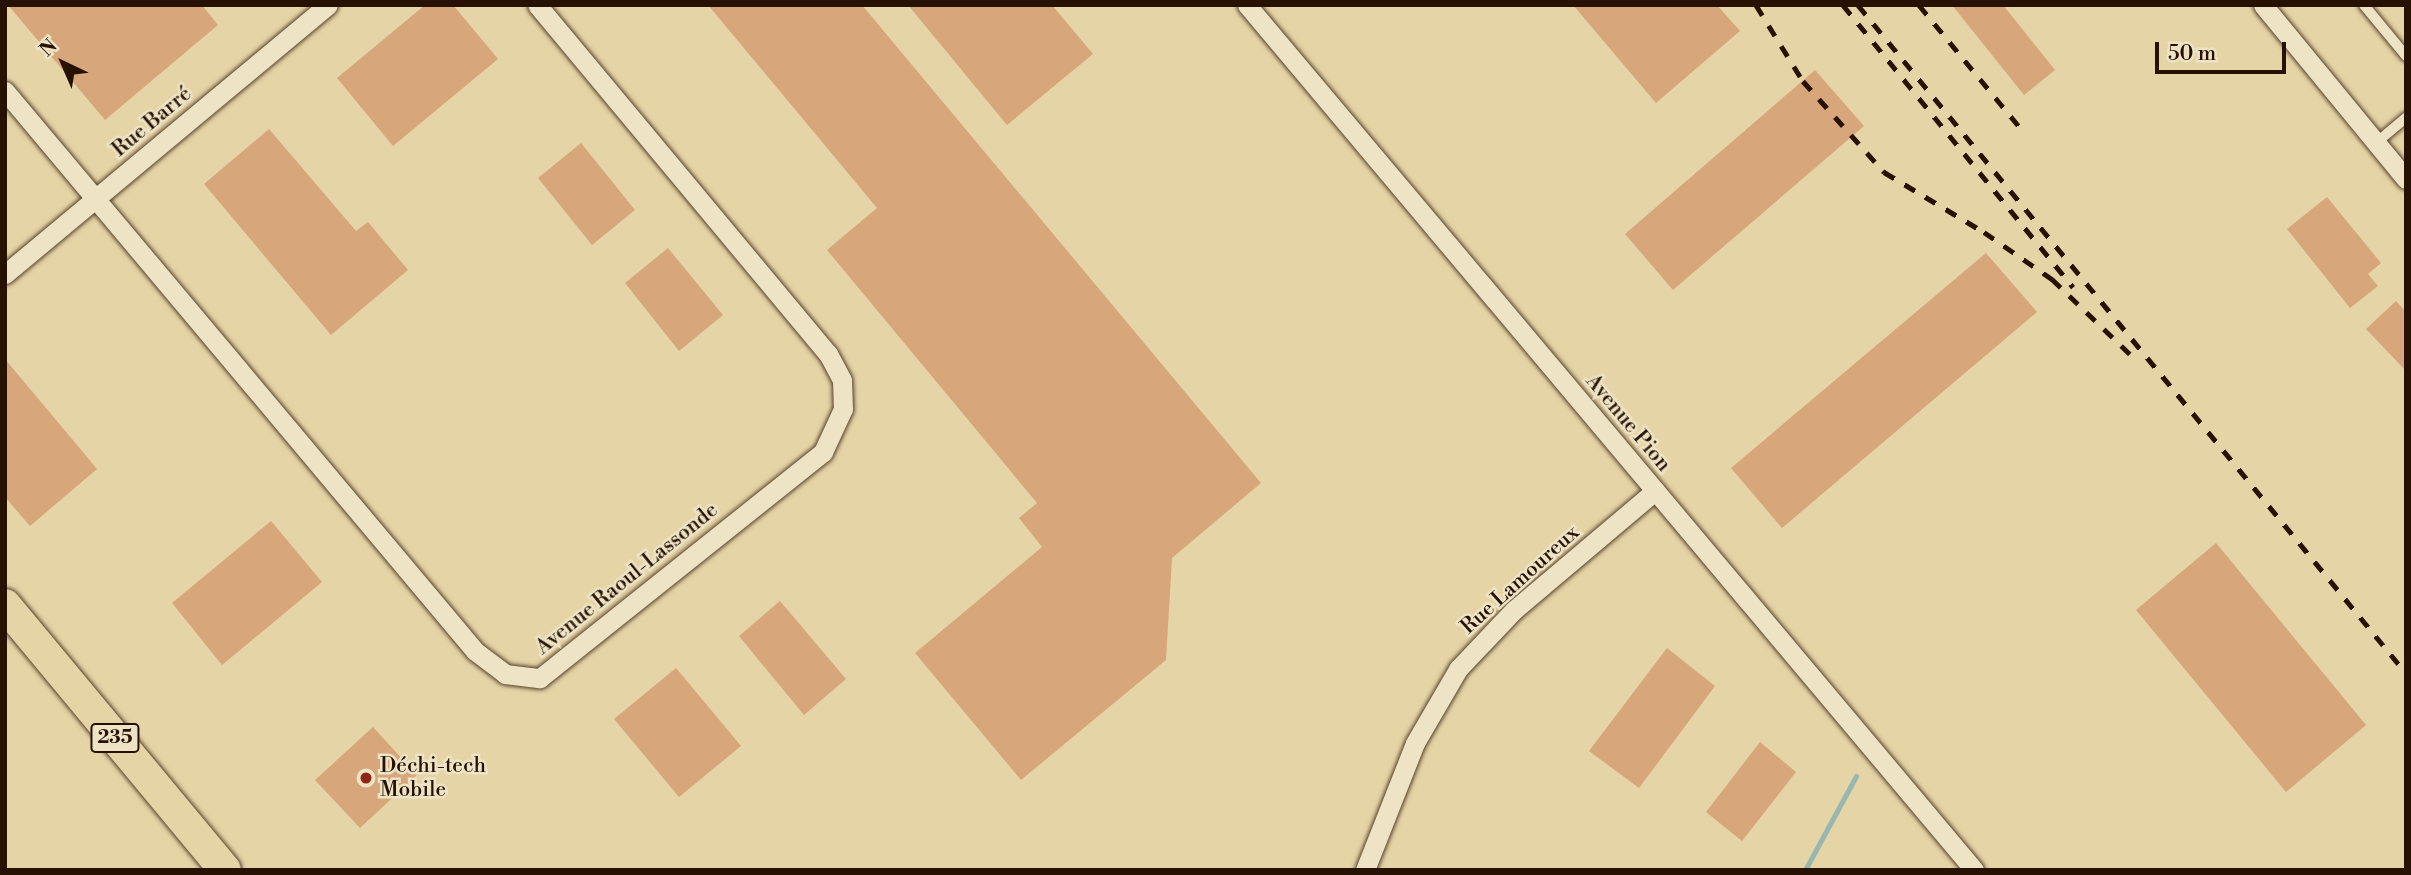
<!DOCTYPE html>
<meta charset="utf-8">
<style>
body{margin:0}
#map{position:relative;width:2411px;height:875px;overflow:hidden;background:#e5d4a6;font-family:"Libre Bodoni",serif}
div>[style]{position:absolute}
.stream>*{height:5px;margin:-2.5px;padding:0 2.5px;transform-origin:2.5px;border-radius:2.5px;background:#99b6b1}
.building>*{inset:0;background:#d8a67b}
.roads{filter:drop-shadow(0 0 2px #56422c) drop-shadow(0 0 2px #56422c)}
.service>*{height:10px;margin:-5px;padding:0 5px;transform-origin:5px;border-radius:5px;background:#eee3c5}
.minor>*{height:19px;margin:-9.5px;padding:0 9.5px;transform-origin:9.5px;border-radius:9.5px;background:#eee3c5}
.primary>*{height:32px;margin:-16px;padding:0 16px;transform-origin:16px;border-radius:16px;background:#e5d4a6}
.rail>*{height:5px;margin-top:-2.5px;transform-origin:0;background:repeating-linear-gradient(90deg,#261103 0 12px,transparent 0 24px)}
.dots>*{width:19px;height:19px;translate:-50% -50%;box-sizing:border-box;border:4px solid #eee3c5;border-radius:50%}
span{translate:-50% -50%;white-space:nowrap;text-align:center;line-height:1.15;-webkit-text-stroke:5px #eee3c5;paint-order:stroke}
.shield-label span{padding:2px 5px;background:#eee3c5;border:2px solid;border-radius:5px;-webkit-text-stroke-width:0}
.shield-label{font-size:19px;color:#261103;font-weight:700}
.street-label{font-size:21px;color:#261103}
.poi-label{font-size:21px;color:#261103}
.left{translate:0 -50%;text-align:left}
.frame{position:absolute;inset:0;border:7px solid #261103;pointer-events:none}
.north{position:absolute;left:28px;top:28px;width:70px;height:70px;-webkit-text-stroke:5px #eee3c5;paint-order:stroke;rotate:316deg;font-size:19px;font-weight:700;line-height:28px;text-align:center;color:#261103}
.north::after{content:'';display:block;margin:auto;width:24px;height:32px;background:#261103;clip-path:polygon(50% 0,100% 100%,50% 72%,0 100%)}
.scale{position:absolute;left:2155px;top:42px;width:131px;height:32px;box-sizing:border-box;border:4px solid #261103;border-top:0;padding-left:9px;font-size:21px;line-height:24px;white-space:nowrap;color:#261103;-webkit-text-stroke:5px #eee3c5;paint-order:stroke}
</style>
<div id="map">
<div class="stream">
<div style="left:1805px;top:870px;width:107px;rotate:-61.5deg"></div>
</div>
<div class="building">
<div style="clip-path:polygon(8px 5px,202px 5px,218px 25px,105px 120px)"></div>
<div style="clip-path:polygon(425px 5px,453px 5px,498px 59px,393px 146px,337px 78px)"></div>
<div style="clip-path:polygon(708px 5px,862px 5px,1261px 483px,1172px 558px,1166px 660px,1021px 780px,915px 653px,1042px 547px,1019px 518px,1037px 503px,827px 250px,877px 208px)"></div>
<div style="clip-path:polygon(908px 5px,1052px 5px,1093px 54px,1007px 125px)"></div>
<div style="clip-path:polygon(1573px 5px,1717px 5px,1740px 31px,1656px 103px)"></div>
<div style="clip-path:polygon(1952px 5px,2003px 5px,2055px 70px,2024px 95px)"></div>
<div style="clip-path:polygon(1815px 70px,1864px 126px,1673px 290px,1625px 234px)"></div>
<div style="clip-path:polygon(269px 129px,356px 231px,368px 222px,408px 270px,331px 335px,204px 184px)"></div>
<div style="clip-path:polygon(581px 143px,635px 210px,592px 245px,538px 178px)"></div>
<div style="clip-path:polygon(2327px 197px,2381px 263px,2368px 274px,2378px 286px,2350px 308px,2287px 229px)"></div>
<div style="clip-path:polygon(668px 248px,723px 315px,679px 351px,625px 283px)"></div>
<div style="clip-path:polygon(1986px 253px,2037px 312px,1782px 528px,1731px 468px)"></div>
<div style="clip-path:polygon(2396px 301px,2406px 312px,2406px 371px,2366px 329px)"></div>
<div style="clip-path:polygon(5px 359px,97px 469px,30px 526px,5px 497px)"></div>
<div style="clip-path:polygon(271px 521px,322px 582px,222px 665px,172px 603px)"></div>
<div style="clip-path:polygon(2216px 543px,2366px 725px,2286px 792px,2136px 610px)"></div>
<div style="clip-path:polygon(780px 601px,846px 679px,804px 715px,739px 636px)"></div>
<div style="clip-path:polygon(1667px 648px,1715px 686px,1639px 788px,1589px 751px)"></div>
<div style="clip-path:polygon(676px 668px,741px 746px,679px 797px,614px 719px)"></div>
<div style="clip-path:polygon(373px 727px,417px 775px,360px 828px,315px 780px)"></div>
<div style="clip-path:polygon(1760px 742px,1796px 772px,1742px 841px,1706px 812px)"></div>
</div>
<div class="roads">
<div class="service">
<div style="left:2364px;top:5px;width:66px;rotate:50.5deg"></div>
<div style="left:2377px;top:142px;width:38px;rotate:-40deg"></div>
</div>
<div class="minor">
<div style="left:1247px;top:5px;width:1130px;rotate:49.95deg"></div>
<div style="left:2263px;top:5px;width:225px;rotate:50.6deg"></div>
<div style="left:5px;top:91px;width:731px;rotate:49.99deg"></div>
<div style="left:475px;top:651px;width:38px;rotate:37deg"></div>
<div style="left:505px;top:674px;width:35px;rotate:7deg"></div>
<div style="left:540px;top:678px;width:362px;rotate:-38.6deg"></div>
<div style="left:823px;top:452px;width:47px;rotate:-65.1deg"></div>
<div style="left:843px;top:409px;width:29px;rotate:-92deg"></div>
<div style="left:842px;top:380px;width:30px;rotate:-118deg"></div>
<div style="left:828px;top:354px;width:454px;rotate:-129.8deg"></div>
<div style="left:5px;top:274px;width:420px;rotate:-39.8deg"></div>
<div style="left:1365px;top:870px;width:136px;rotate:-68.5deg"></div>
<div style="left:1415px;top:743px;width:86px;rotate:-59.8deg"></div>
<div style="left:1458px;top:669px;width:81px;rotate:-46.5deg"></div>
<div style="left:1514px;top:610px;width:185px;rotate:-40.2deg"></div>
</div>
<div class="primary">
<div style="left:5px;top:605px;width:344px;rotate:50.3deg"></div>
</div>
</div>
<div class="rail">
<div style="left:1756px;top:5px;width:89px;rotate:58.3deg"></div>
<div style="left:1803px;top:81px;width:122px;rotate:48.3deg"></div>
<div style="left:1884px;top:172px;width:117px;rotate:31deg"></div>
<div style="left:1984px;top:232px;width:83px;rotate:34.7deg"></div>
<div style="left:2052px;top:279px;width:115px;rotate:43.9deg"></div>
<div style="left:1843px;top:5px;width:364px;rotate:50.8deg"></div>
<div style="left:1858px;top:5px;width:864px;rotate:50.64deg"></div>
<div style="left:1919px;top:5px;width:162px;rotate:50.5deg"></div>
</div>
<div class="dots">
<div style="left:366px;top:778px;background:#8f2418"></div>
</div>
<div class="shield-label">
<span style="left:115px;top:738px">235</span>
</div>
<div class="street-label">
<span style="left:152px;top:122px;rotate:-40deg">Rue Barré</span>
<span style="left:1628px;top:423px;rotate:50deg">Avenue Pion</span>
<span style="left:627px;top:579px;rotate:-39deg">Avenue Raoul-Lassonde</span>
<span style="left:1520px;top:580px;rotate:-42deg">Rue Lamoureux</span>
</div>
<div class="poi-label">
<span class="left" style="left:380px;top:778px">Déchi-tech<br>Mobile</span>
</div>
<div class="frame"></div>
<div class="north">N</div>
<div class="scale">50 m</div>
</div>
